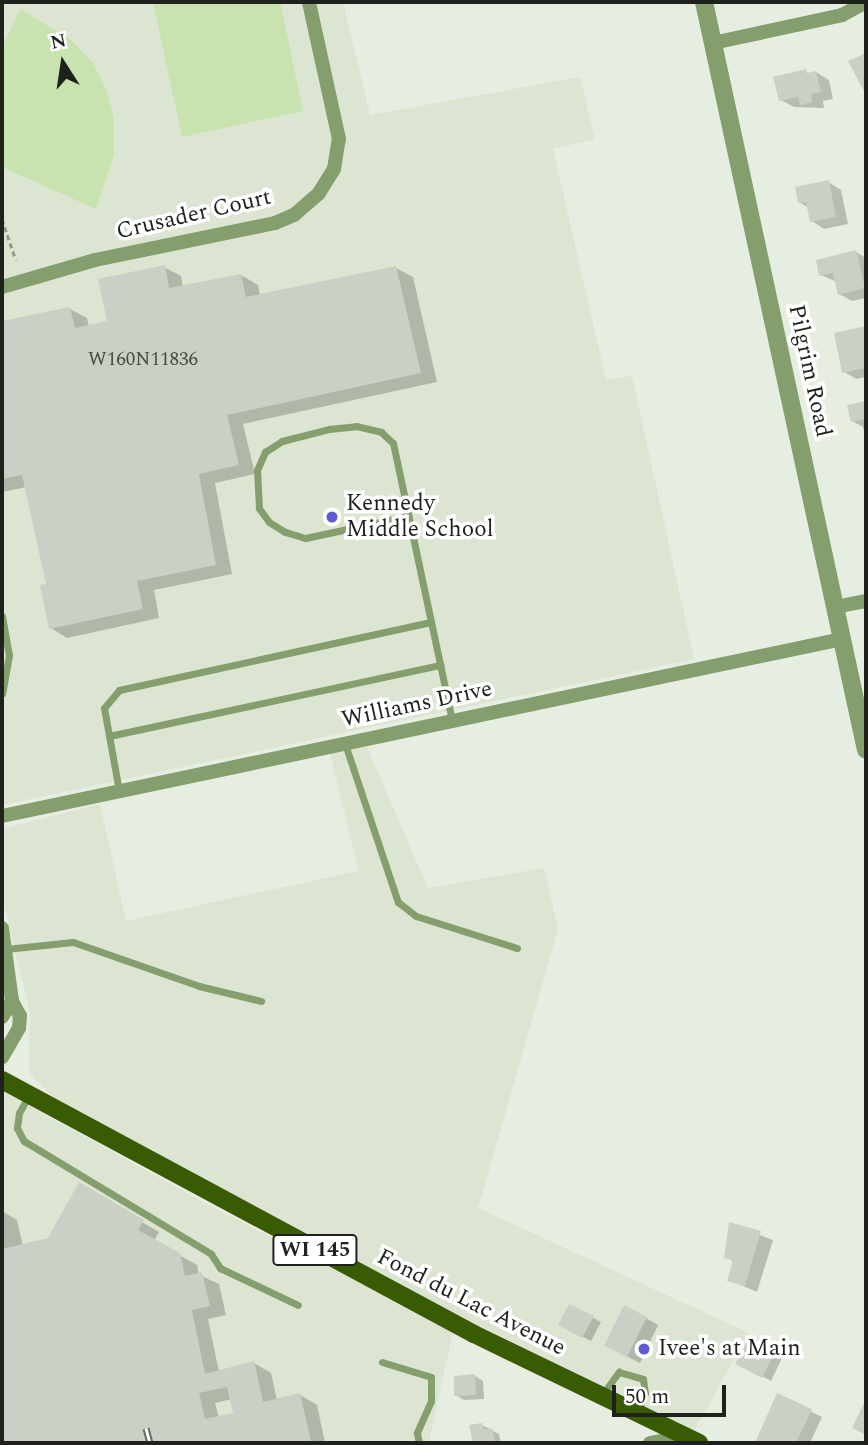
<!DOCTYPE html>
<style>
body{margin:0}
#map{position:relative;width:868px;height:1445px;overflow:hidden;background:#e6ede1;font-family:Spectral,serif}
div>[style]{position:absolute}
.built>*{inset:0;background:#dbe5d2}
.green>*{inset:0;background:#c8e3b0}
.shadow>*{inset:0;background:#0003}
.building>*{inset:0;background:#cad0c5}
.path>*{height:2.5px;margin-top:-1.25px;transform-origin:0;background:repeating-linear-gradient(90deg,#959a91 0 5px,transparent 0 8.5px)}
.service>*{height:7px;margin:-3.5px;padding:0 3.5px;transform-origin:3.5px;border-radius:3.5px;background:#859e6d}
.minor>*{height:14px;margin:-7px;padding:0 7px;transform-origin:7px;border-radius:7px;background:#859e6d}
.tertiary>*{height:18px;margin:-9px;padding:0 9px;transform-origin:9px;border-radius:9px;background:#859e6d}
.primary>*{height:18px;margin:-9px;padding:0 9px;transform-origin:9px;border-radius:9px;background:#395b03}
.rail>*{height:7px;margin-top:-3.5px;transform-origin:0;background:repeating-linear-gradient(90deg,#fff 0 13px,#686c65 0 26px);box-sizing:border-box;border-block:2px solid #686c65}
.dots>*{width:19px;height:19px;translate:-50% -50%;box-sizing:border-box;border:4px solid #fff;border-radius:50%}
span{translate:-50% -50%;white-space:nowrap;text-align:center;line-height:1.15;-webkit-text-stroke:7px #fff;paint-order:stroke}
.number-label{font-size:19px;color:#494d46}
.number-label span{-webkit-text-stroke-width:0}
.shield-label span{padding:2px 5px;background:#fff;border:2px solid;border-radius:5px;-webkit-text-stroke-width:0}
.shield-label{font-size:21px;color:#1e211c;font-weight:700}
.street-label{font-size:23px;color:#1e211c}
.poi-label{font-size:23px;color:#1e211c}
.left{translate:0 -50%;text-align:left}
.frame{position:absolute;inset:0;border:4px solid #1e211c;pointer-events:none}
.north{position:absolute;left:28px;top:28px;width:70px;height:70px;-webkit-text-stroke:5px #fff;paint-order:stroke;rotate:348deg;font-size:19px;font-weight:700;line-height:28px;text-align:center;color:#1e211c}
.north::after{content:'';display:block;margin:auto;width:24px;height:32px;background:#1e211c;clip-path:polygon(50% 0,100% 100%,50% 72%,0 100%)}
.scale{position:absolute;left:612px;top:1385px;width:114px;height:32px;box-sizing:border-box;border:4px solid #1e211c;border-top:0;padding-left:9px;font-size:21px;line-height:24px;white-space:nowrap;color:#1e211c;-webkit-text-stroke:5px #fff;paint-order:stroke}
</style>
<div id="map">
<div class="built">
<div style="clip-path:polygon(2px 2px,343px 2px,370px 115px,580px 77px,595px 139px,553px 149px,606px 380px,632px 376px,694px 659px,2px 805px)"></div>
<div style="clip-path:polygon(367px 747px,428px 888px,544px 868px,558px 929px,478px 1208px,749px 1333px,694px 1431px,421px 1297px,58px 1102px,29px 1073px,30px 1013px,2px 896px,2px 829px,100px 804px,126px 921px,359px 871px,330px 754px)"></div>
<div style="clip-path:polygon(2px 1091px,216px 1209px,453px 1331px,429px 1443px,2px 1443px)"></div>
</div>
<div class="green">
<div style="clip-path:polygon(153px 2px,280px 2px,303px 111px,182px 137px)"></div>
<div style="clip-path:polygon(20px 9px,71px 40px,93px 63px,107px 91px,114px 120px,114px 154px,96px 209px,2px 167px,2px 48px)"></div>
</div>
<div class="shadow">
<div style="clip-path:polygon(816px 72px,829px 80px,833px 99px,823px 101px,824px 108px,794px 107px,781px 100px)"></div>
<div style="clip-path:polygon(828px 182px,841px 190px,848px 224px,824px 229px,812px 221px,809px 208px,799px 202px)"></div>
<div style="clip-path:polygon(856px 252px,866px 258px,866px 298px,852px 301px,839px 294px,837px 282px,821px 275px)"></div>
<div style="clip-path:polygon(164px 267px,181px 276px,183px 287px,241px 275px,258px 285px,260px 296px,396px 268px,413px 277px,437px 382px,243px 424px,255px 474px,215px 483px,232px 574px,154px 590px,159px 618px,67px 638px,51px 628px,49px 585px,27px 487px,2px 492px,2px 323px,70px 309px,87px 318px,89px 327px,109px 322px)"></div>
<div style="clip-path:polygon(866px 328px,866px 377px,856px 379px,843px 371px,836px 334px)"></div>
<div style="clip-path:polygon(866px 403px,866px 440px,863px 427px,852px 421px,849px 407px)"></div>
<div style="clip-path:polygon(evenodd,80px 1185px,159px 1232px,154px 1241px,197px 1265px,199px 1275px,219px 1284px,226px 1315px,208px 1319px,219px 1372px,254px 1363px,271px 1373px,277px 1400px,300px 1395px,317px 1405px,325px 1443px,2px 1443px,2px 1211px,17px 1220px,23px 1246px,50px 1240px,80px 1185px,232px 1399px,235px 1414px,219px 1418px,215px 1403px,232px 1399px)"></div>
<div style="clip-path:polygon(730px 1224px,773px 1240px,757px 1292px,729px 1280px,734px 1262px,726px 1257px)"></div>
<div style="clip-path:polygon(570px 1306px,601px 1322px,591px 1341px,560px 1325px)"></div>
<div style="clip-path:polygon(646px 1318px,658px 1325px,640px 1363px,619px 1352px)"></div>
<div style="clip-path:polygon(774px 1354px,782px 1358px,771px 1381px,746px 1368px)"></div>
<div style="clip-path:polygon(475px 1376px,483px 1381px,484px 1399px,464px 1400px,456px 1395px)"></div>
<div style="clip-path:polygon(778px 1396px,822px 1417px,810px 1443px,757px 1443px)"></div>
<div style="clip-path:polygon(482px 1425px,499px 1434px,501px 1443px,475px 1443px,471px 1427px)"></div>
</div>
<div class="building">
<div style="clip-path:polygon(866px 53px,866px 95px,848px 61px)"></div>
<div style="clip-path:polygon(806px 69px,807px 73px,816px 71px,821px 92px,811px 94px,812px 102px,800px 105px,798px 97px,779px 101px,773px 77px)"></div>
<div style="clip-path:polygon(829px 180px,836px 217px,810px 222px,806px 202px,798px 203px,795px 187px)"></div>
<div style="clip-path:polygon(856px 250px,865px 288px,838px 295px,833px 273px,819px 276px,816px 260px)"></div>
<div style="clip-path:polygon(165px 265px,169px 288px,241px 274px,246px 297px,396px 266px,421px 373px,227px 415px,239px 465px,199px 474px,216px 565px,137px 581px,143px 609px,49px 629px,40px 585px,46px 584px,22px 475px,2px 479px,2px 321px,70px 307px,75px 328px,107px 321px,98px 279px)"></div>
<div style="clip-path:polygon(866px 326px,866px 368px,842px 373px,834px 333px)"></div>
<div style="clip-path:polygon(866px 401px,866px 419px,851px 422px,847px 405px)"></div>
<div style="clip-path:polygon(evenodd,79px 1182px,144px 1220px,138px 1230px,180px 1253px,185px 1276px,202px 1272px,210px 1306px,192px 1310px,205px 1374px,254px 1361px,263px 1402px,300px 1393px,311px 1441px,2px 1443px,2px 1249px,48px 1238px,79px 1182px,227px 1387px,233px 1413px,205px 1419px,199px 1393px,227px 1387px)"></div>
<div style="clip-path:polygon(729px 1222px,761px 1231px,745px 1286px,727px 1281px,733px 1260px,724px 1258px)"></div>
<div style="clip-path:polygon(569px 1304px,594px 1316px,582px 1338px,558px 1325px)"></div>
<div style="clip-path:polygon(624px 1305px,647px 1317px,627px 1357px,604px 1346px)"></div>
<div style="clip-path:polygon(748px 1339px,775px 1352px,762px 1378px,735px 1364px)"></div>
<div style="clip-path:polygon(475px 1374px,476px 1395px,454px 1396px,454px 1376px)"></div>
<div style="clip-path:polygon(777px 1393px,812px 1409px,796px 1443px,755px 1443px)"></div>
<div style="clip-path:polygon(866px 1399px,866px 1435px,852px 1428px)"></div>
<div style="clip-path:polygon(482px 1423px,484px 1430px,492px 1428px,495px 1443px,473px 1443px,469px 1425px)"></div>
</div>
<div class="path">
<div style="left:2px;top:219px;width:43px;rotate:71.1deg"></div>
</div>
<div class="service">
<div style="left:408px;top:516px;width:105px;rotate:167.9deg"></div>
<div style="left:305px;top:538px;width:21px;rotate:-163deg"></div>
<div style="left:285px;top:532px;width:19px;rotate:-148deg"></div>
<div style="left:269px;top:522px;width:17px;rotate:-126deg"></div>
<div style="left:259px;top:508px;width:38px;rotate:-93deg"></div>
<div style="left:257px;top:470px;width:20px;rotate:-66deg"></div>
<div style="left:265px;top:452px;width:20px;rotate:-33deg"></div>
<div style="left:282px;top:441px;width:49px;rotate:-14.3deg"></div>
<div style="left:329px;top:429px;width:27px;rotate:-6deg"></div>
<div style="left:356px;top:426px;width:26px;rotate:13deg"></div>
<div style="left:381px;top:432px;width:16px;rotate:43deg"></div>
<div style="left:393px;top:443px;width:284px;rotate:78deg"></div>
<div style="left:2px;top:616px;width:40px;rotate:80deg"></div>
<div style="left:9px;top:655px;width:39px;rotate:100deg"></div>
<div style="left:109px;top:736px;width:339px;rotate:-12.1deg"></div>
<div style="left:345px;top:744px;width:167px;rotate:71.5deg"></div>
<div style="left:398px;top:902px;width:23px;rotate:38deg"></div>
<div style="left:416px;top:916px;width:106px;rotate:17.6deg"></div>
<div style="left:119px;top:791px;width:84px;rotate:-100.2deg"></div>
<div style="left:104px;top:708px;width:23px;rotate:-50deg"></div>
<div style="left:119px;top:690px;width:319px;rotate:-12.3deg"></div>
<div style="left:6px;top:949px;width:67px;rotate:-6deg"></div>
<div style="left:73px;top:942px;width:133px;rotate:19.2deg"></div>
<div style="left:199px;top:986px;width:64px;rotate:13.6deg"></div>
<div style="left:29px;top:1095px;width:21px;rotate:119deg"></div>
<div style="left:19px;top:1113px;width:15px;rotate:98deg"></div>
<div style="left:17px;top:1128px;width:15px;rotate:62deg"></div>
<div style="left:24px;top:1141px;width:218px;rotate:31.1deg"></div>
<div style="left:211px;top:1254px;width:17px;rotate:57deg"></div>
<div style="left:220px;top:1268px;width:86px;rotate:25.4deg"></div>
<div style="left:382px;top:1362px;width:51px;rotate:17deg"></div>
<div style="left:431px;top:1377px;width:24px;rotate:90deg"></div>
<div style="left:431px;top:1401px;width:35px;rotate:114deg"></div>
<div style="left:417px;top:1433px;width:10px;rotate:79deg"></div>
<div style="left:602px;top:1395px;width:29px;rotate:-54deg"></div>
<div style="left:619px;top:1372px;width:25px;rotate:16deg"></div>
<div style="left:643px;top:1379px;width:14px;rotate:82deg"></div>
<div style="left:645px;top:1393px;width:21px;rotate:113deg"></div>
</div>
<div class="minor">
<div style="left:713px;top:43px;width:132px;rotate:-12.2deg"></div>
<div style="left:842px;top:15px;width:27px;rotate:-28deg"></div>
<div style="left:2px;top:287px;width:97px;rotate:-16.2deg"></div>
<div style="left:95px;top:260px;width:184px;rotate:-11.6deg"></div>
<div style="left:275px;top:223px;width:21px;rotate:-23deg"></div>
<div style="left:294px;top:215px;width:33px;rotate:-41deg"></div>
<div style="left:319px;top:193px;width:28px;rotate:-58deg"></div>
<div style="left:334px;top:169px;width:30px;rotate:-81deg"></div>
<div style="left:339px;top:139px;width:140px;rotate:-102.4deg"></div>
<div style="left:835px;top:607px;width:32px;rotate:-11deg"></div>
<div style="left:2px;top:816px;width:858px;rotate:-11.9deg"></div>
<div style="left:2px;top:928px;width:74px;rotate:82.2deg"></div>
<div style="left:12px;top:1001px;width:17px;rotate:62deg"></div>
<div style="left:20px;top:1016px;width:12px;rotate:95deg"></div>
<div style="left:19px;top:1028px;width:34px;rotate:120deg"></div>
<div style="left:2px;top:1017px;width:19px;rotate:-58deg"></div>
<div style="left:650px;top:1443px;width:36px;rotate:-11deg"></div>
</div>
<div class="tertiary">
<div style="left:704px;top:2px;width:765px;rotate:77.78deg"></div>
</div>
<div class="primary">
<div style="left:2px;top:1080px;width:536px;rotate:28.29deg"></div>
<div style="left:474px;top:1334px;width:250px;rotate:25.8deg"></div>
</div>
<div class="rail">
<div style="left:146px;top:1428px;width:16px;rotate:75deg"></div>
</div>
<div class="dots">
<div style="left:332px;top:517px;background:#605bd4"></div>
<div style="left:644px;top:1349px;background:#605bd4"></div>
</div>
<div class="number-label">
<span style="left:143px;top:360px">W160N11836</span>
</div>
<div class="shield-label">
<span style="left:315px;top:1250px">WI 145</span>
</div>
<div class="street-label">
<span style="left:194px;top:215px;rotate:-13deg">Crusader Court</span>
<span style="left:809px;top:371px;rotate:78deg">Pilgrim Road</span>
<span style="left:417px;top:705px;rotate:-12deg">Williams Drive</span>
<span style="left:471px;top:1303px;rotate:27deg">Fond du Lac Avenue</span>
</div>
<div class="poi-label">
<span class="left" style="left:346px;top:517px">Kennedy<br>Middle School</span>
<span class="left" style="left:658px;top:1349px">Ivee's at Main</span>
</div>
<div class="frame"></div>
<div class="north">N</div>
<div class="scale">50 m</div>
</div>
